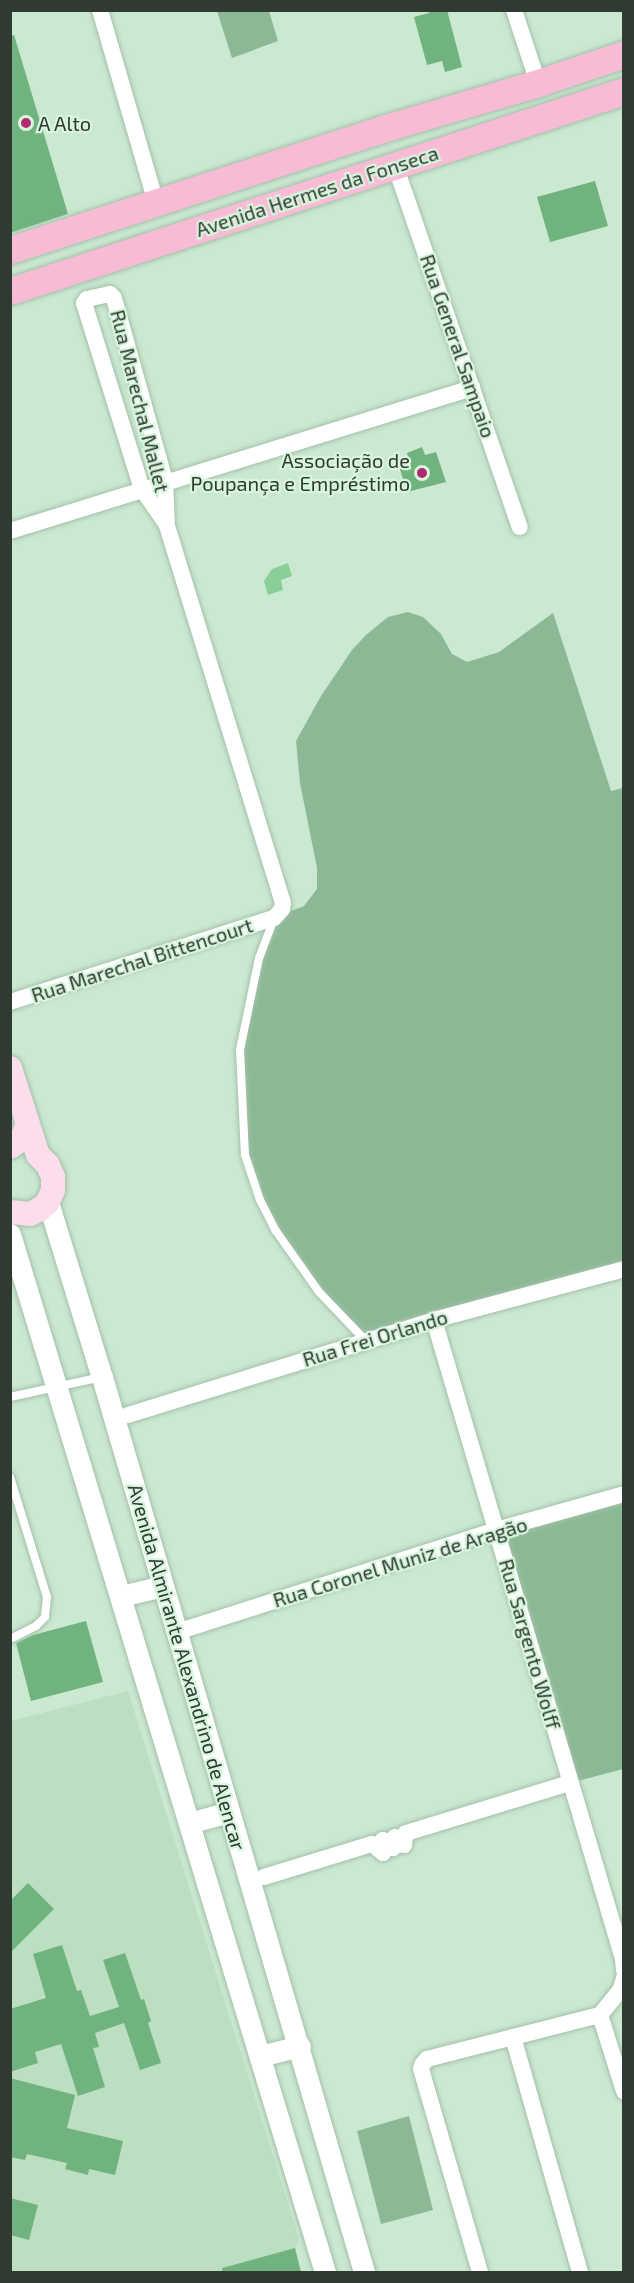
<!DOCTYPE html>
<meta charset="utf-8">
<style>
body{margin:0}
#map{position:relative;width:634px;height:2283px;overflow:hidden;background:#cbe8d0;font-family:"Exo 2",sans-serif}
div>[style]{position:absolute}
.built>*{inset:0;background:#bcdfc2}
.green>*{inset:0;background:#8cb995}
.water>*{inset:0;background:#8ace98}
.building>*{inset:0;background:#70b37f}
.roads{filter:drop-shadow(0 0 2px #a4c0a9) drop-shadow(0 0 2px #a4c0a9)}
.service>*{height:8px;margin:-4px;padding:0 4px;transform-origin:4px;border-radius:4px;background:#fff}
.minor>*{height:16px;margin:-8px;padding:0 8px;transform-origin:8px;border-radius:8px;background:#fff}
.tertiary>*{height:21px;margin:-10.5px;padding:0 10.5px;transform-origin:10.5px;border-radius:10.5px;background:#fff}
.secondary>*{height:24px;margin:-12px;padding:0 12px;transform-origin:12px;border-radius:12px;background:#fbddeb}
.primary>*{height:27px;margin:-13.5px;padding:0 13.5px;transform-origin:13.5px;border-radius:13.5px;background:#f8bbd6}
.dots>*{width:16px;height:16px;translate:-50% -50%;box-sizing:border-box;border:3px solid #d8f5dd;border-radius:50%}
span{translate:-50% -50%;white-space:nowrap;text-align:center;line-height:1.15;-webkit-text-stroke:4.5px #d8f5dd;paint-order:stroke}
.poi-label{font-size:20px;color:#2f3a31}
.left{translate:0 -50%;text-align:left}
.right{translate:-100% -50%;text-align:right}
.street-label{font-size:20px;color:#2f3a31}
.frame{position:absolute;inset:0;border:12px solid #2f3a31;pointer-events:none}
</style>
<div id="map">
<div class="built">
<div style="clip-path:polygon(128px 1691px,299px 2239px,295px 2248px,301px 2272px,11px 2272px,11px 1721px)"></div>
</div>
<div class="green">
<div style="clip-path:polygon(217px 11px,269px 11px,278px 41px,232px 58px)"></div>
<div style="clip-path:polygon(408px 612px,423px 617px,441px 634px,452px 654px,467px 662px,499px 652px,553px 613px,611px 791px,623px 788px,623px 1269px,365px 1340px,319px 1292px,276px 1231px,245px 1155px,240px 1050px,274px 918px,304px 906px,317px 889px,317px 868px,300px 783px,296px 741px,321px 696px,352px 650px,366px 635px,388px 617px)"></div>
<div style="clip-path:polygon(623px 1494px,623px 1769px,570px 1783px,496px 1530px)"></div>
<div style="clip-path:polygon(409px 2116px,433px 2210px,381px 2224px,357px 2131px)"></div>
</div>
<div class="water">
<div style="clip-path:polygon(288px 563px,292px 576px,281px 580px,283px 590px,268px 595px,264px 581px,272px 569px)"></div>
</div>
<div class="building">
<div style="clip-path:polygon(428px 10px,447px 10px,462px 67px,445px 72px,442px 61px,427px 65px,414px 17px,429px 13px)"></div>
<div style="clip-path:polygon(14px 35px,68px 214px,10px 233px,10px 36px)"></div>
<div style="clip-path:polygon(595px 181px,608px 226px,550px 242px,537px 197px)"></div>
<div style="clip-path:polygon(422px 447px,425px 455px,436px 452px,446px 482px,407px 492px,398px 463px,409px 460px,407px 453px)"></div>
<div style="clip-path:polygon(86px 1621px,103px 1682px,31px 1701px,16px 1643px,33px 1635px)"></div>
<div style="clip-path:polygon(28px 1883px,54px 1909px,10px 1953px,10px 1901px)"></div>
<div style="clip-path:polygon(62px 1945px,77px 1991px,81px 1990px,90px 2016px,119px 2007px,103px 1960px,125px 1953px,141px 2000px,144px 1999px,151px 2021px,148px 2023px,161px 2063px,140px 2070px,124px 2023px,95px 2033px,99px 2047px,93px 2048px,105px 2087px,78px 2096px,61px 2044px,35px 2052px,38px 2063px,10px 2072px,10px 2009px,46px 1998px,33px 1954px)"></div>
<div style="clip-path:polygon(10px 2078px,75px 2095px,67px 2128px,123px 2141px,115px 2175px,89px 2169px,88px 2175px,65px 2169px,67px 2163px,27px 2154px,25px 2160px,10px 2157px)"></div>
<div style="clip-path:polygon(10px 2198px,38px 2205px,29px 2240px,10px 2235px)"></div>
<div style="clip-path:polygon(295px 2248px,301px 2272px,223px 2272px,222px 2268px)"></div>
</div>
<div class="roads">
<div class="service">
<div style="left:274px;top:919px;width:42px;rotate:111deg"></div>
<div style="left:259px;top:958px;width:94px;rotate:101.7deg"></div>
<div style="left:240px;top:1050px;width:105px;rotate:87.3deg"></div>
<div style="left:245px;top:1155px;width:47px;rotate:71.6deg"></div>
<div style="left:260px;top:1200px;width:35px;rotate:63deg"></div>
<div style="left:276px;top:1231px;width:75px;rotate:54.8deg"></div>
<div style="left:319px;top:1292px;width:66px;rotate:46.2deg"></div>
<div style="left:10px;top:1397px;width:94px;rotate:-12.3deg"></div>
<div style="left:10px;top:1477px;width:126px;rotate:72.9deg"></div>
<div style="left:47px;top:1597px;width:20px;rotate:96deg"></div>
<div style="left:45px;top:1617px;width:13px;rotate:135deg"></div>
<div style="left:36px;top:1626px;width:29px;rotate:153deg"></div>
</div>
<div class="minor">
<div style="left:100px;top:10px;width:201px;rotate:73.8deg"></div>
<div style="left:514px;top:10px;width:77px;rotate:71.8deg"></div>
<div style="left:395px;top:165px;width:383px;rotate:71deg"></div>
<div style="left:10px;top:531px;width:484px;rotate:-17.2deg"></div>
<div style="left:10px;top:1002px;width:277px;rotate:-17.7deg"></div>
<div style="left:274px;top:918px;width:12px;rotate:-48deg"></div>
<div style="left:282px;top:909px;width:6px;rotate:-81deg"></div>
<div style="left:283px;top:903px;width:395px;rotate:-107.1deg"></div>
<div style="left:167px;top:525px;width:44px;rotate:-92.6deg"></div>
<div style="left:165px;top:481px;width:190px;rotate:-105.6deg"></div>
<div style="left:114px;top:298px;width:6px;rotate:-135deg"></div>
<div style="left:110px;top:294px;width:24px;rotate:168deg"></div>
<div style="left:87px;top:299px;width:5px;rotate:127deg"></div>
<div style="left:84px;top:303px;width:195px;rotate:72.7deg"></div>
<div style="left:142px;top:489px;width:44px;rotate:55.2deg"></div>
<div style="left:434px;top:1320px;width:666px;rotate:73.52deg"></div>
<div style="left:623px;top:1959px;width:11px;rotate:85deg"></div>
<div style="left:128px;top:1415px;width:320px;rotate:-17.2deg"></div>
<div style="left:434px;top:1320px;width:197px;rotate:-15deg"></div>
<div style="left:177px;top:1632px;width:335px;rotate:-17.7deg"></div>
<div style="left:496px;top:1530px;width:133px;rotate:-15.7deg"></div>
<div style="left:264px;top:1877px;width:113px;rotate:-17deg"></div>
<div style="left:372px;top:1844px;width:14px;rotate:39deg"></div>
<div style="left:383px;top:1853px;width:13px;rotate:-90deg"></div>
<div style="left:383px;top:1840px;width:13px;rotate:39deg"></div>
<div style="left:393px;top:1848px;width:11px;rotate:-80deg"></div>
<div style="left:395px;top:1837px;width:12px;rotate:42deg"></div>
<div style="left:404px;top:1845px;width:12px;rotate:-81deg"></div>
<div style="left:406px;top:1833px;width:171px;rotate:-17deg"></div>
<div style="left:600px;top:2015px;width:80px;rotate:72.5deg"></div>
<div style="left:600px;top:2015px;width:33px;rotate:-51deg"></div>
<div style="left:621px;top:1989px;width:11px;rotate:-75deg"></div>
<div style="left:513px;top:2037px;width:244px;rotate:74.1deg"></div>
<div style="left:480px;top:2272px;width:211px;rotate:-106.2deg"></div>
<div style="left:421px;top:2069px;width:4px;rotate:-76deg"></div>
<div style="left:422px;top:2065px;width:8px;rotate:-50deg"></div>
<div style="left:427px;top:2059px;width:179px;rotate:-14.3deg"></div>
</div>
<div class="tertiary">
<div style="left:48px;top:1202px;width:183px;rotate:72.9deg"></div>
<div style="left:102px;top:1377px;width:933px;rotate:73.68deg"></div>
<div style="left:10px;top:1234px;width:1085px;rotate:73.12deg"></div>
<div style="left:121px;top:1596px;width:43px;rotate:-13.4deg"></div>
<div style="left:189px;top:1823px;width:41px;rotate:-15.4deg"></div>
<div style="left:260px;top:2056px;width:41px;rotate:-14deg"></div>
</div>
<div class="secondary">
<div style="left:10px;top:1068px;width:91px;rotate:72.2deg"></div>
<div style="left:38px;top:1155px;width:14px;rotate:45deg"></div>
<div style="left:48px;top:1165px;width:13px;rotate:67deg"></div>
<div style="left:53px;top:1177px;width:13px;rotate:90deg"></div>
<div style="left:53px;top:1190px;width:13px;rotate:113deg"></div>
<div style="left:48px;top:1202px;width:11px;rotate:139deg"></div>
<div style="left:40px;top:1209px;width:11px;rotate:153deg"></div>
<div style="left:30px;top:1214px;width:20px;rotate:-174deg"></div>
<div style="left:10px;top:1147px;width:14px;rotate:-34deg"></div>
<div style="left:22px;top:1139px;width:15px;rotate:-70deg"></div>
</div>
<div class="primary">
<div style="left:10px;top:250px;width:391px;rotate:-18deg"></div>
<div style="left:382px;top:129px;width:163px;rotate:-16.4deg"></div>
<div style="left:538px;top:83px;width:91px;rotate:-18.6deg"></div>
<div style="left:10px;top:291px;width:646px;rotate:-18.04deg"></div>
</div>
</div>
<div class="dots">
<div style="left:26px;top:123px;background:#af2a72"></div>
<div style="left:422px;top:473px;background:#af2a72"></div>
</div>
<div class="poi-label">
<span class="left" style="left:38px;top:123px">A Alto</span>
<span class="right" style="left:410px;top:472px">Associação de<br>Poupança e Empréstimo</span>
</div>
<div class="street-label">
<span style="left:317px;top:191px;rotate:-18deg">Avenida Hermes da Fonseca</span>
<span style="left:458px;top:346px;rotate:71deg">Rua General Sampaio</span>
<span style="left:140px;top:401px;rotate:76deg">Rua Marechal Mallet</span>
<span style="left:142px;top:960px;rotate:-18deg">Rua Marechal Bittencourt</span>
<span style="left:375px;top:1338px;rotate:-17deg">Rua Frei Orlando</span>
<span style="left:400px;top:1562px;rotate:-17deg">Rua Coronel Muniz de Aragão</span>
<span style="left:530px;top:1644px;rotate:74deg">Rua Sargento Wolff</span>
<span style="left:187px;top:1667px;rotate:74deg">Avenida Almirante Alexandrino de Alencar</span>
</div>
<div class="frame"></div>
</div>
